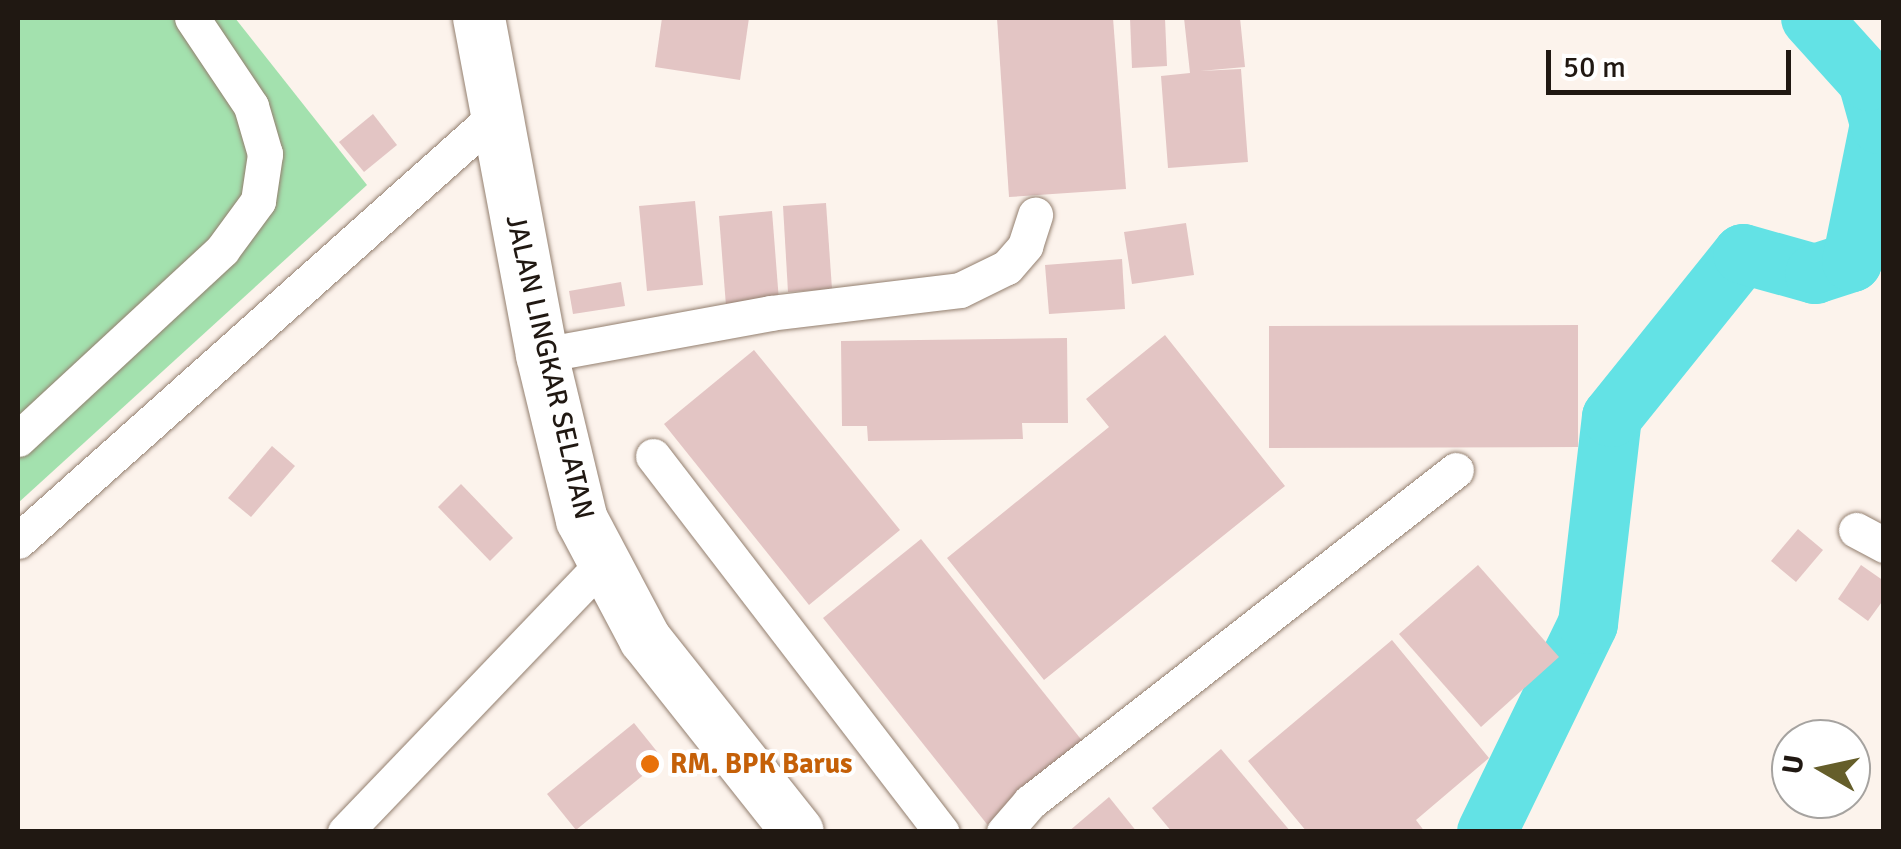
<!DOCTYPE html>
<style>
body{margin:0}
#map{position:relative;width:1901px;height:849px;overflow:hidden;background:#fcf3ec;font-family:Signika,sans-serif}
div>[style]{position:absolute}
.green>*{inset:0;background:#a3e1ae}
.river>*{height:60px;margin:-30px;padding:0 30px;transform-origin:30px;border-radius:30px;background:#63e2e5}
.building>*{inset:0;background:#e3c5c4}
.roads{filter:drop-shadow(0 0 2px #937f6f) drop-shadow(0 0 2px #937f6f)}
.minor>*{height:35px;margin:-17.5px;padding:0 17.5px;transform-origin:17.5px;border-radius:17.5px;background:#fff}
.highway>*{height:52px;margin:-26px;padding:0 26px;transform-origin:26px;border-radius:26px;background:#fff}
.dots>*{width:28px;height:28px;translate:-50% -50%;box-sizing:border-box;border:5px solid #fff;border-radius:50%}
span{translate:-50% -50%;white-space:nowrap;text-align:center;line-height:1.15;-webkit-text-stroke:8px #fff;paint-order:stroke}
.street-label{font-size:28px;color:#201812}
.food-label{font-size:28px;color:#c56008;font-weight:700}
.left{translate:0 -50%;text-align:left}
.frame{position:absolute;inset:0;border:20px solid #201812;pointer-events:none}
.north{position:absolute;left:1771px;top:719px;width:100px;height:100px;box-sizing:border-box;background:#fff;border:2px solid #a6a3a0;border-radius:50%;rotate:279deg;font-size:28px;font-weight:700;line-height:40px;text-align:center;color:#201812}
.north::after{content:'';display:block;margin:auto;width:35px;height:45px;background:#655e2a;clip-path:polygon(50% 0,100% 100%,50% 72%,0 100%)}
.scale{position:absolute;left:1546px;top:50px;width:245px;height:45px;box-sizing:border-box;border:5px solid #201812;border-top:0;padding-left:12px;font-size:30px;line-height:35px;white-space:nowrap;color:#201812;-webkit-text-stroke:8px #fff;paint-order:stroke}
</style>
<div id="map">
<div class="green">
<div style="clip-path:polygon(18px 18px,235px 18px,367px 185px,18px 503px)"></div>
</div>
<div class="river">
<div style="left:1487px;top:832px;width:231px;rotate:-64.1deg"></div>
<div style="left:1588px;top:624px;width:208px;rotate:-83.4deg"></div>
<div style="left:1612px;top:417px;width:209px;rotate:-51.2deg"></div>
<div style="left:1743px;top:254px;width:75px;rotate:15.5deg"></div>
<div style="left:1815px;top:274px;width:39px;rotate:-18deg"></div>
<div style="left:1852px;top:262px;width:141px;rotate:-78.5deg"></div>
<div style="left:1880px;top:124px;width:45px;rotate:-105.6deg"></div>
<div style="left:1868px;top:81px;width:85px;rotate:-132.1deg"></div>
</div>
<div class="building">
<div style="clip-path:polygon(662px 18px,749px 18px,740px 80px,655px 67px)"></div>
<div style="clip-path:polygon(997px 18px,1113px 18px,1126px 189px,1009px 197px)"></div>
<div style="clip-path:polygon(1130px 18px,1165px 18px,1167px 66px,1132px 68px)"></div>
<div style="clip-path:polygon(1184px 18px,1240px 18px,1245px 67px,1200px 71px,1241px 69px,1248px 162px,1168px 168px,1161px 76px,1190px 73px)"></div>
<div style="clip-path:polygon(373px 114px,397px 145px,364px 172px,339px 142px)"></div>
<div style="clip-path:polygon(695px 201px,703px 285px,647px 291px,639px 206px)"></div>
<div style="clip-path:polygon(826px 203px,832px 289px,788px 292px,783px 206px)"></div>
<div style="clip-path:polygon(772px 211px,779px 301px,726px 306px,719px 216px)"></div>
<div style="clip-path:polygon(1186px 223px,1194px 275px,1132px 284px,1124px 232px)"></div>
<div style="clip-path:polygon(1122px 259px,1125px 309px,1049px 314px,1045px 265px)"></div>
<div style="clip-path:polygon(621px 282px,625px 306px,573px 314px,569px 291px)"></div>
<div style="clip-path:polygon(1578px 325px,1578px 447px,1269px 448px,1269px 326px)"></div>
<div style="clip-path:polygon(1165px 335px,1285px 486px,1044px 680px,947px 558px,1109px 427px,1086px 399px)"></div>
<div style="clip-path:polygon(1067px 338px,1068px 423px,1022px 423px,1023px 439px,868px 441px,867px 426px,842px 426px,841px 341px)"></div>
<div style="clip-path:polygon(754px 350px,900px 530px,809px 605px,664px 424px)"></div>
<div style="clip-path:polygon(272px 446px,295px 466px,251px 517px,228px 498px)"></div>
<div style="clip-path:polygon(461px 484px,513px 538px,490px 561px,438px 507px)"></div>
<div style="clip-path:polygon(1798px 529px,1823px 550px,1796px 582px,1771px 561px)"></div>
<div style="clip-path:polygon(921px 539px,1088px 748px,990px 828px,823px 618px)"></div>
<div style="clip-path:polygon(1478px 565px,1559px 657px,1481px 727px,1399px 634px)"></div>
<div style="clip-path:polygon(1861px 565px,1884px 581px,1884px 599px,1868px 621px,1838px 599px)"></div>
<div style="clip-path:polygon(1392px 640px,1489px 758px,1416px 820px,1425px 832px,1307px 832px,1248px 761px)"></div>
<div style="clip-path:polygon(634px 723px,663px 759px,576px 830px,547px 794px)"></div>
<div style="clip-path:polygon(1221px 749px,1291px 832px,1172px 832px,1152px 808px)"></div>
<div style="clip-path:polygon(1109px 797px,1137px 832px,1068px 832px)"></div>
</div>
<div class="roads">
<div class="minor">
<div style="left:542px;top:355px;width:232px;rotate:-10.4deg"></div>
<div style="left:770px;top:313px;width:191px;rotate:-6.9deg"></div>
<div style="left:960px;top:290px;width:52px;rotate:-26.1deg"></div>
<div style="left:1007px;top:267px;width:28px;rotate:-49deg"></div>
<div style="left:1025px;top:246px;width:33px;rotate:-72deg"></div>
<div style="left:18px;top:439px;width:278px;rotate:-42.8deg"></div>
<div style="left:222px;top:250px;width:61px;rotate:-53.7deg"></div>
<div style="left:258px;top:201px;width:48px;rotate:-81.5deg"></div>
<div style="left:265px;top:154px;width:50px;rotate:-106.3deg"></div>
<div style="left:251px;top:106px;width:106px;rotate:-123.8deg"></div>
<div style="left:653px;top:456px;width:474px;rotate:52.5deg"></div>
<div style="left:1856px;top:530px;width:32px;rotate:28deg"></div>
<div style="left:18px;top:541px;width:639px;rotate:-41.7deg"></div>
<div style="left:345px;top:832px;width:370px;rotate:-46.2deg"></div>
<div style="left:1004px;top:832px;width:40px;rotate:-49deg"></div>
<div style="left:1030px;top:802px;width:540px;rotate:-37.93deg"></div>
</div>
<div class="highway">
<div style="left:479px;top:18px;width:343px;rotate:79.4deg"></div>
<div style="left:542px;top:355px;width:170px;rotate:76.4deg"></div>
<div style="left:582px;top:520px;width:135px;rotate:62.1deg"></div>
<div style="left:645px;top:639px;width:246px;rotate:51.6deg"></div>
</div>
</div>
<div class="dots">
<div style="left:650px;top:764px;background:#e8710a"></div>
</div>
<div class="street-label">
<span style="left:550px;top:367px;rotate:77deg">JALAN LINGKAR SELATAN</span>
</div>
<div class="food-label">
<span class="left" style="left:670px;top:764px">RM. BPK Barus</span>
</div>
<div class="frame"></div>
<div class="north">U</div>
<div class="scale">50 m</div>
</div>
